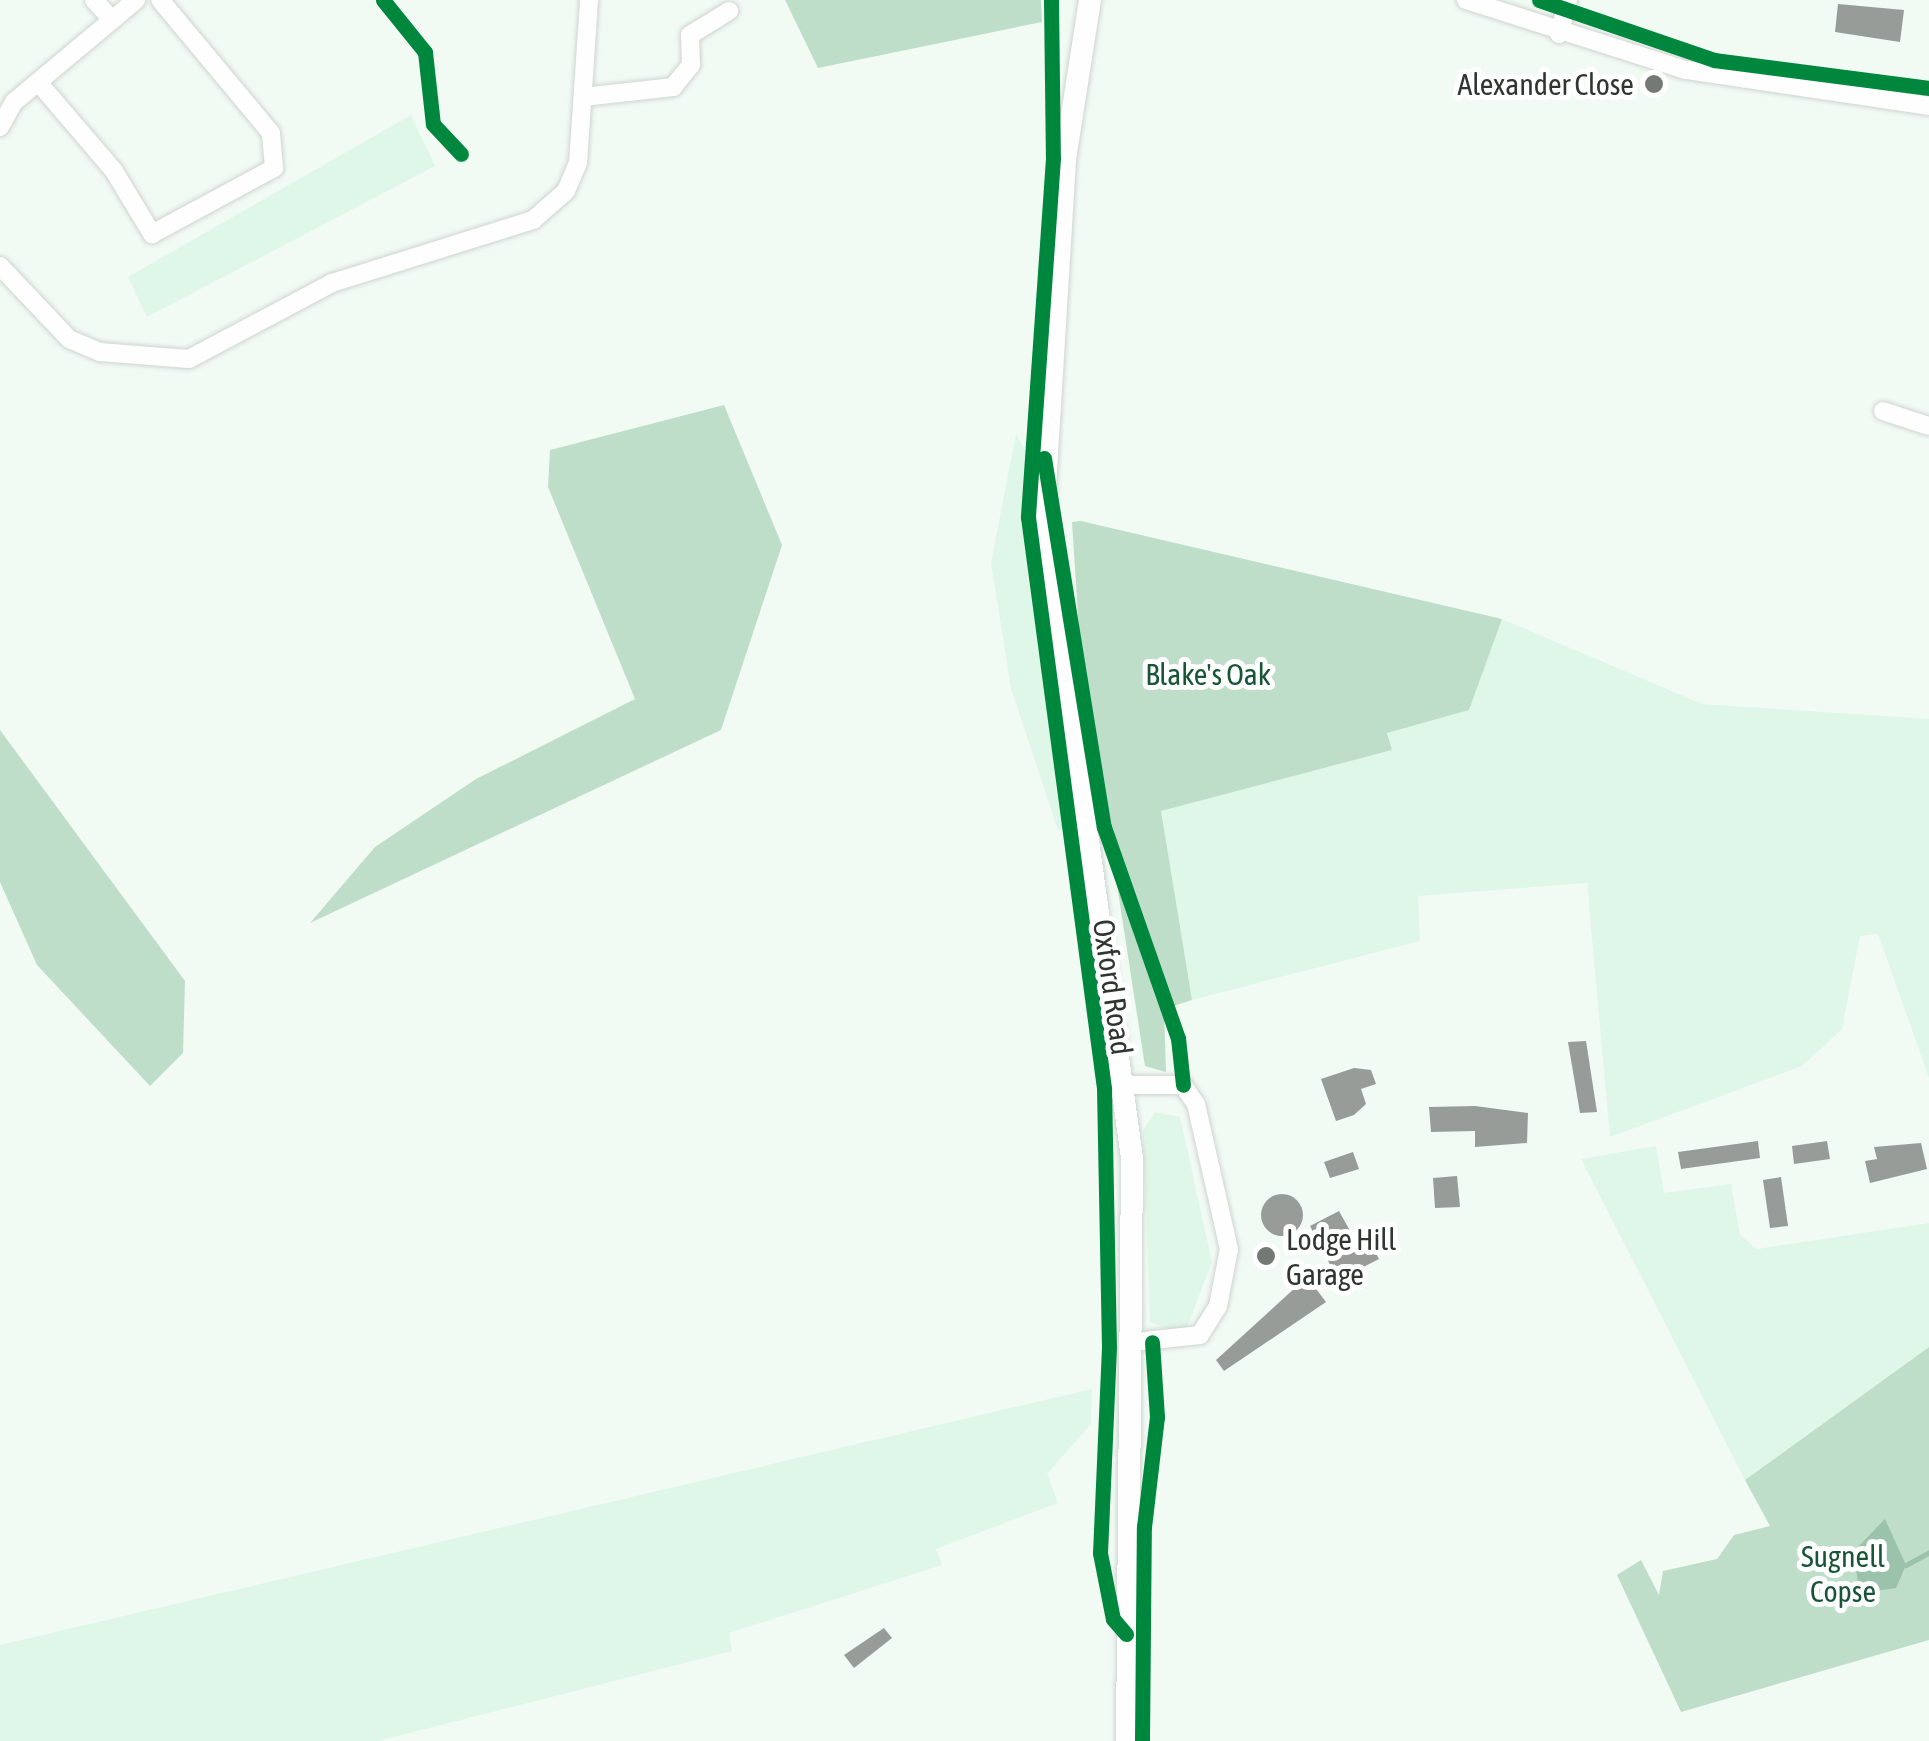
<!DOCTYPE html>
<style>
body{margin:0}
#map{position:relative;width:1929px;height:1741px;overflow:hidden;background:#f2faf4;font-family:"Asap Condensed",sans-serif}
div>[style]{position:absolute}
.green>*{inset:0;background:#dff7e8}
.forest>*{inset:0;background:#bedeca}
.water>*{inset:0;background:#9bc2aa}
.stream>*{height:5px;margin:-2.5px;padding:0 2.5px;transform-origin:2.5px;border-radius:2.5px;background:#9bc2aa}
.building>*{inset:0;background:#979c98}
.round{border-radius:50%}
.roads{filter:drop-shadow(0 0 2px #ced4cf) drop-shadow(0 0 2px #ced4cf)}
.minor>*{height:18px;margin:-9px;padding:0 9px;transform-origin:9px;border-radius:9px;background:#fdfefd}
.major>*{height:22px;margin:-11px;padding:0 11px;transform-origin:11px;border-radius:11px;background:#fdfefd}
.cycleway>*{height:15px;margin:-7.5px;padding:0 7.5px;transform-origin:7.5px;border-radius:7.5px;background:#00873e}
.dots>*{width:28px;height:28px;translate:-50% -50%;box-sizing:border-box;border:5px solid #fff;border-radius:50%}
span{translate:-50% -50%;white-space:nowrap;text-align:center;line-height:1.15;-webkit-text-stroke:10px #fff;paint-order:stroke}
.poi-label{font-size:30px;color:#2f3531}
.right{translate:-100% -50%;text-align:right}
.left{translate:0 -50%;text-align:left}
.park-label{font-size:30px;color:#175537}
.street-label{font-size:30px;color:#2f3531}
</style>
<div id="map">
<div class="green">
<div style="clip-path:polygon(411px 115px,435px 166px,147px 317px,128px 277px)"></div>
<div style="clip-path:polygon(1016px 434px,1028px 456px,1028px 579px,1068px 827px,1058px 830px,1011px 688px,991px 563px)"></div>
<div style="clip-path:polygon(1502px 619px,1702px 704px,1929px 719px,1929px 1078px,1878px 934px,1860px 936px,1842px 1029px,1802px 1066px,1610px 1137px,1587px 883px,1418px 896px,1420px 941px,1192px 1000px,1160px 811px,1392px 750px,1386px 733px,1468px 710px)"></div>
<div style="clip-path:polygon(1155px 1112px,1180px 1117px,1212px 1262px,1184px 1335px,1150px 1322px,1143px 1130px)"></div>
<div style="clip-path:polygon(1656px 1146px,1664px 1193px,1731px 1184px,1740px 1235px,1757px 1249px,1929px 1223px,1929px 1347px,1745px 1480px,1581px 1159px)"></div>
<div style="clip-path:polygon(1092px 1389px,1091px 1424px,1047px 1474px,1058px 1503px,936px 1549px,942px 1565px,729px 1633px,732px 1651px,378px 1741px,0 1741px,0 1645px)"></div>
</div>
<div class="forest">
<div style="clip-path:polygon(785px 0,1041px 0,1042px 22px,818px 68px)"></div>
<div style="clip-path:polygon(724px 405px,782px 545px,721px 730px,310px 923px,375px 847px,476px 779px,635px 699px,548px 487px,550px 450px)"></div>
<div style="clip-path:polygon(1081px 521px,1502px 619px,1469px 710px,1387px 733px,1392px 750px,1161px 811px,1192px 1000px,1164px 1009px,1166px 1072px,1145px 1066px,1080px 646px,1072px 522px)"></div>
<div style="clip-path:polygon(0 730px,185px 981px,183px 1053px,150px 1086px,37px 965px,0 882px)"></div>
<div style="clip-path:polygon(1929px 1347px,1929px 1640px,1681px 1712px,1617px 1575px,1641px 1560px,1659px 1595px,1663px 1571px,1717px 1559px,1734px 1535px,1770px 1526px,1745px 1480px)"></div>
</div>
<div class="water">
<div style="clip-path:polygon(1885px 1519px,1906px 1565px,1896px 1588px,1875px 1591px,1858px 1584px,1854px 1551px)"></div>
</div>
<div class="stream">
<div style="left:1906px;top:1565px;width:26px;rotate:-29deg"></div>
</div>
<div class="building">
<div style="clip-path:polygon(1838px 4px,1904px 10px,1900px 42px,1835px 32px)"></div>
<div style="clip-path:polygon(1586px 1041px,1597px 1112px,1580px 1113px,1568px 1042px)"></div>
<div style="clip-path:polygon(1354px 1068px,1371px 1070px,1376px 1084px,1361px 1089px,1366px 1104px,1354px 1115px,1336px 1121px,1321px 1079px)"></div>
<div style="clip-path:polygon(1475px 1106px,1528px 1113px,1527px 1143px,1475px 1147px,1475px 1131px,1431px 1132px,1429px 1107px)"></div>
<div style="clip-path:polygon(1758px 1141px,1760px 1158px,1681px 1169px,1678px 1152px)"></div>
<div style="clip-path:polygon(1827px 1141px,1830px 1159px,1794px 1164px,1792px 1146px)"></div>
<div style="clip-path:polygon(1921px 1143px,1927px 1169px,1870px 1183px,1865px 1161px,1877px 1159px,1874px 1147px)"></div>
<div style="clip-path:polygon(1353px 1152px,1359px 1169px,1330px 1178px,1324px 1162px)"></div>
<div style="clip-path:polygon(1457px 1176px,1460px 1207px,1435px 1208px,1433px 1178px)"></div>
<div style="clip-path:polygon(1781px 1177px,1788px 1226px,1770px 1228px,1763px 1180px)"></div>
<div class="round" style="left:1261px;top:1194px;width:42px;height:42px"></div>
<div style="clip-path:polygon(1339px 1211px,1358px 1245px,1369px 1240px,1379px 1259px,1338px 1280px,1310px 1226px)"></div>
<div style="clip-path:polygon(1307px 1277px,1326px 1302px,1224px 1371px,1216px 1360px)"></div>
<div style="clip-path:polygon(884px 1628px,892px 1638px,854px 1668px,844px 1655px)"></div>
</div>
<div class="roads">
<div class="minor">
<div style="left:94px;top:0;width:27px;rotate:48deg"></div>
<div style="left:1466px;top:0;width:231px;rotate:17.7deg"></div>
<div style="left:1686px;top:70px;width:246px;rotate:8.4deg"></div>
<div style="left:1559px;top:34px;width:35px;rotate:-75deg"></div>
<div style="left:38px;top:82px;width:117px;rotate:49.5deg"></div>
<div style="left:114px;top:171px;width:74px;rotate:58.9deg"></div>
<div style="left:152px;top:234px;width:139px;rotate:-28.4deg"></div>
<div style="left:274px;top:168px;width:35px;rotate:-95deg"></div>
<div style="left:271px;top:133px;width:173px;rotate:-129.8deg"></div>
<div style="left:583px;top:97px;width:91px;rotate:-6.3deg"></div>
<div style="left:673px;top:87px;width:28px;rotate:-51deg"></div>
<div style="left:691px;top:65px;width:30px;rotate:-92deg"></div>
<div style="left:690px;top:35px;width:46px;rotate:-31.6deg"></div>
<div style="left:0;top:127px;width:29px;rotate:-61deg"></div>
<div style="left:14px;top:102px;width:159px;rotate:-39.9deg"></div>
<div style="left:0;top:266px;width:100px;rotate:46.6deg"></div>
<div style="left:69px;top:339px;width:34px;rotate:23deg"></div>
<div style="left:100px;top:352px;width:89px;rotate:4.5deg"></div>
<div style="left:189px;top:359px;width:162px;rotate:-28deg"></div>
<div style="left:332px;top:283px;width:211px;rotate:-17.4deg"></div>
<div style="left:533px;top:220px;width:44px;rotate:-41.3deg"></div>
<div style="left:566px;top:191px;width:30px;rotate:-67deg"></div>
<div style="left:578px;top:163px;width:163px;rotate:-86.1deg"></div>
<div style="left:1883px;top:411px;width:48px;rotate:18.1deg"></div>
<div style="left:1127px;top:1085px;width:56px"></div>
<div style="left:1183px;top:1085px;width:23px;rotate:56deg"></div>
<div style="left:1196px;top:1104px;width:149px;rotate:77.2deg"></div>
<div style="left:1229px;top:1249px;width:58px;rotate:100.9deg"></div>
<div style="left:1218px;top:1306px;width:34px;rotate:122deg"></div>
<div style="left:1200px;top:1335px;width:65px;rotate:173.9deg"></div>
</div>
<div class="major">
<div style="left:1090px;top:0;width:162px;rotate:98.9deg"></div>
<div style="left:1065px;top:160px;width:357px;rotate:93.5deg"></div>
<div style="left:1043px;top:516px;width:648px;rotate:82.11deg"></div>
<div style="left:1132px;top:1158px;width:583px;rotate:90.49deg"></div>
</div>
</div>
<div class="cycleway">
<div style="left:383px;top:0;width:67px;rotate:51.1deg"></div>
<div style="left:425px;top:52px;width:72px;rotate:83.7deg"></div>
<div style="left:433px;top:124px;width:41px;rotate:47deg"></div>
<div style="left:1051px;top:0;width:158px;rotate:89.3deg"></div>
<div style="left:1053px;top:158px;width:360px;rotate:94deg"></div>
<div style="left:1028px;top:517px;width:576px;rotate:82.42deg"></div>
<div style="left:1104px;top:1088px;width:259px;rotate:88.9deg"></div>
<div style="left:1109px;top:1347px;width:206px;rotate:92.5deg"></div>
<div style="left:1100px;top:1553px;width:67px;rotate:78.9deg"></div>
<div style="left:1113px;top:1619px;width:20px;rotate:49deg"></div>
<div style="left:1539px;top:0;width:185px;rotate:18.9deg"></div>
<div style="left:1714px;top:60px;width:217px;rotate:7.4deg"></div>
<div style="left:1044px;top:458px;width:374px;rotate:80.8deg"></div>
<div style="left:1104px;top:827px;width:224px;rotate:70.7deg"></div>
<div style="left:1178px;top:1038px;width:47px;rotate:83.9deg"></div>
<div style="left:1142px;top:1741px;width:214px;rotate:-89.5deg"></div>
<div style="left:1144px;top:1527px;width:111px;rotate:-83.3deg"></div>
<div style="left:1157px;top:1417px;width:75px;rotate:-93.8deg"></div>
</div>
<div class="dots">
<div style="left:1654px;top:84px;background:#737a75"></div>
<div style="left:1266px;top:1256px;background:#737a75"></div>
</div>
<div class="poi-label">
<span class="right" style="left:1634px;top:84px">Alexander Close</span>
<span class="left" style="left:1286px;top:1256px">Lodge Hill<br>Garage</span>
</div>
<div class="park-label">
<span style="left:1208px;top:674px">Blake's Oak</span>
<span style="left:1843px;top:1573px">Sugnell<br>Copse</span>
</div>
<div class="street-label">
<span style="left:1113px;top:987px;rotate:82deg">Oxford Road</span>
</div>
</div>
